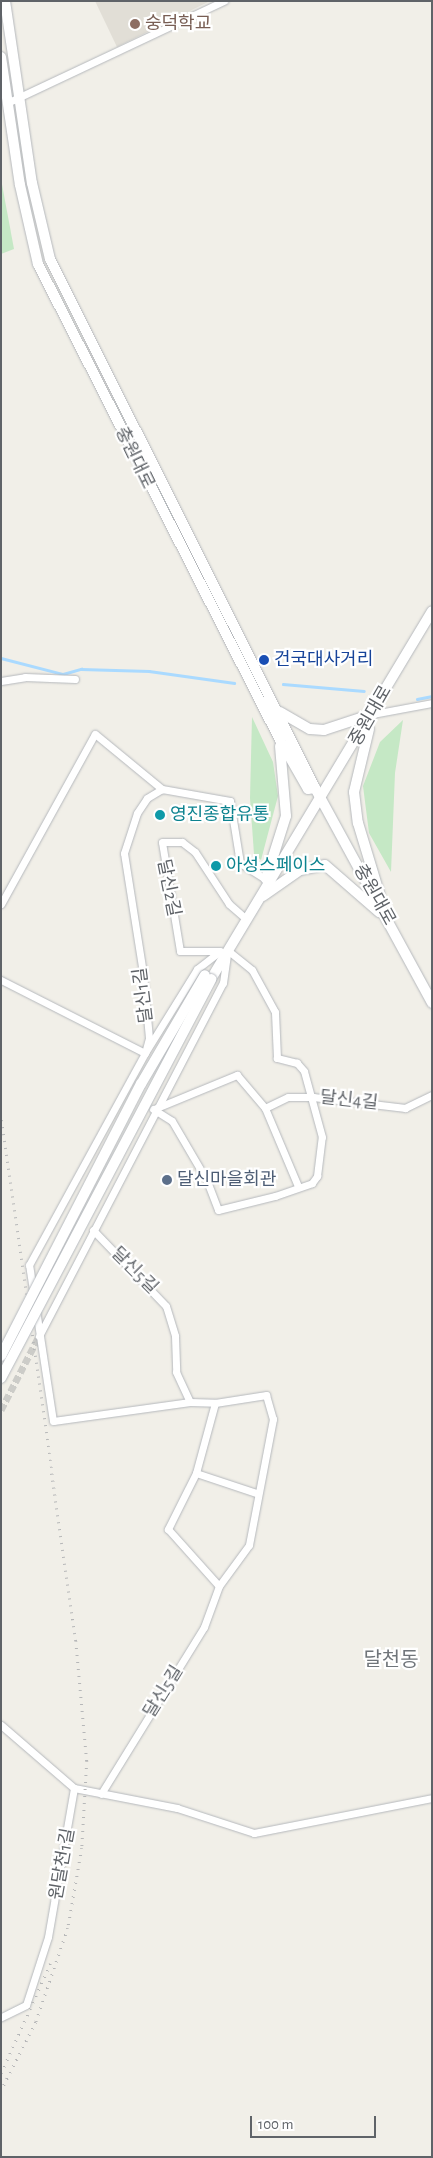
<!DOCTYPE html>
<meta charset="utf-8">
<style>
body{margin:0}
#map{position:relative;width:433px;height:2158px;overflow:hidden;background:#f1efe8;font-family:"Alegreya Sans","Noto Sans KR",sans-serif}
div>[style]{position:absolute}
.education>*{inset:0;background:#e1ded6}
.green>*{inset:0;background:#c5e8c5}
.stream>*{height:2.5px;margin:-1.25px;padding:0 1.25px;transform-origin:1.25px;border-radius:1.25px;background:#aadaff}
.street-tunnel>*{height:7px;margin-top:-3.5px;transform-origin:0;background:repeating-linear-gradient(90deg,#ccccc8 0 7px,transparent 0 10.5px)}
.roads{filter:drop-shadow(0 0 1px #b5b8bc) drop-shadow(0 0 1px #b5b8bc)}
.street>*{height:7px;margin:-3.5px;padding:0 3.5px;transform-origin:3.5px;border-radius:3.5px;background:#fff}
.secondary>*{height:10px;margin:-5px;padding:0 5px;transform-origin:5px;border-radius:5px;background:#fff}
.rail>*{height:2.5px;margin-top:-1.25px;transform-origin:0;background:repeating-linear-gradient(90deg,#b6b7b8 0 1px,transparent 0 7px)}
.bridges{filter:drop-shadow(0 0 1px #b6babf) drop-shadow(0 0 1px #b6babf)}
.secondary-bridge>*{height:10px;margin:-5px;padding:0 5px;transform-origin:5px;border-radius:5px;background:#fff}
.dots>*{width:14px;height:14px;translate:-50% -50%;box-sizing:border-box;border:2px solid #fff;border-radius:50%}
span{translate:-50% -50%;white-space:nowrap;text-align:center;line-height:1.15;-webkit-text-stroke:4.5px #fff;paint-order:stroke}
.education-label{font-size:18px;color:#785e54}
.left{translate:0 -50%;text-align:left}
.street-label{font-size:18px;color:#5f6368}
.transit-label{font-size:18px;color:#164399}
.culture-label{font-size:18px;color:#0d838f}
.service-label{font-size:18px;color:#4e5e75}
.quarter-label{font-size:20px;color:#70757a}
.frame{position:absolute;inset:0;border:2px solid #5f6368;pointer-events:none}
.scale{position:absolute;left:250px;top:2116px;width:126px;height:22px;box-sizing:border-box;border:2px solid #5f6368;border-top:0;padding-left:6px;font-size:15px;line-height:18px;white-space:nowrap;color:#5f6368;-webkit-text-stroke:4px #fff;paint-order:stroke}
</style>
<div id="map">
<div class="education">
<div style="clip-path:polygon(95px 1px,210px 1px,117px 47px)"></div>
</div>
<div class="green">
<div style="clip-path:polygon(1px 179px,14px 249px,1px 254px)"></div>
<div style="clip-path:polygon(252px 717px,273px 762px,278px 796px,261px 860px,254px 854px,250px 798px)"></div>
<div style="clip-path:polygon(403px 720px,395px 773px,391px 872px,369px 833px,363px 786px,380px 742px)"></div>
</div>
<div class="stream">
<div style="left:1px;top:658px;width:64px;rotate:14.5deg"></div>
<div style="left:63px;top:674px;width:19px;rotate:-16deg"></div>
<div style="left:81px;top:669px;width:68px;rotate:1.7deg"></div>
<div style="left:149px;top:671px;width:86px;rotate:8deg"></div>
<div style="left:283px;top:684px;width:81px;rotate:4.9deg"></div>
<div style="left:417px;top:699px;width:15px;rotate:-11deg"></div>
</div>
<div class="street-tunnel">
<div style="left:1px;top:1410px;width:83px;rotate:-62.8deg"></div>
</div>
<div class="roads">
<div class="street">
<div style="left:9px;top:102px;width:238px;rotate:-25.2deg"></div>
<div style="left:1px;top:681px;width:24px;rotate:-9deg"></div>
<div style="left:25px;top:677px;width:50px;rotate:2.3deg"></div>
<div style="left:373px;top:714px;width:60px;rotate:-10.6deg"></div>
<div style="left:1px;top:904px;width:194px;rotate:-61.1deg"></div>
<div style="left:95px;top:734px;width:87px;rotate:39.4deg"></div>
<div style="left:220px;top:951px;width:40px;rotate:180deg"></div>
<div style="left:180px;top:951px;width:110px;rotate:-99.4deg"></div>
<div style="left:162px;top:842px;width:20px"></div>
<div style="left:182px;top:842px;width:16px;rotate:38deg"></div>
<div style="left:195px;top:852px;width:62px;rotate:56.8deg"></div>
<div style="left:229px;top:904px;width:18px;rotate:41deg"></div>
<div style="left:1px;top:980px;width:161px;rotate:26.9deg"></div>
<div style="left:145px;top:1053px;width:16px;rotate:-75deg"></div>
<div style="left:149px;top:1038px;width:65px;rotate:-95.3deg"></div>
<div style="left:143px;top:973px;width:121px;rotate:-99deg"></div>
<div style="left:124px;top:853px;width:42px;rotate:-72deg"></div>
<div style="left:137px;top:813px;width:18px;rotate:-56deg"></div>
<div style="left:147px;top:798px;width:17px;rotate:-31deg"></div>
<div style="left:162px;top:789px;width:69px;rotate:10deg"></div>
<div style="left:230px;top:801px;width:63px;rotate:80.8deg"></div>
<div style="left:240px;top:863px;width:31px;rotate:32deg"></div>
<div style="left:265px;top:1108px;width:25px;rotate:-26deg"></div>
<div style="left:288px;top:1097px;width:25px"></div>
<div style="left:313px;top:1097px;width:93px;rotate:6.8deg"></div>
<div style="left:405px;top:1108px;width:30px;rotate:-26deg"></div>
<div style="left:153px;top:1109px;width:22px;rotate:32deg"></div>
<div style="left:172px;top:1121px;width:69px;rotate:59.7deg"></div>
<div style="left:207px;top:1181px;width:31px;rotate:69deg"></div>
<div style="left:218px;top:1210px;width:59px;rotate:-13.8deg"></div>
<div style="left:275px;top:1196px;width:39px;rotate:-19deg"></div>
<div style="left:312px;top:1183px;width:9px;rotate:-54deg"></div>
<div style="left:317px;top:1176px;width:39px;rotate:-83deg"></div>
<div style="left:322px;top:1137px;width:68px;rotate:-105.3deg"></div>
<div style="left:304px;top:1071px;width:11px;rotate:-131deg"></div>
<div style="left:297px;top:1063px;width:21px;rotate:-166deg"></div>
<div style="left:277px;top:1058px;width:46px;rotate:-92.5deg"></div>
<div style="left:275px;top:1012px;width:48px;rotate:-118.7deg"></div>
<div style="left:252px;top:970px;width:32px;rotate:-141deg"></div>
<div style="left:154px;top:1109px;width:90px;rotate:-22.3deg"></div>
<div style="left:237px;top:1075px;width:43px;rotate:49.7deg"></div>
<div style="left:265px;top:1108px;width:85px;rotate:67.1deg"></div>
<div style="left:93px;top:1230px;width:105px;rotate:46.2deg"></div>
<div style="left:166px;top:1306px;width:31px;rotate:73deg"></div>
<div style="left:175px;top:1336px;width:36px;rotate:88deg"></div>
<div style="left:176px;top:1372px;width:33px;rotate:65deg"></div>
<div style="left:190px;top:1402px;width:25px;rotate:2deg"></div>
<div style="left:215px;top:1403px;width:73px;rotate:105.2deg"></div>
<div style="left:196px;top:1473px;width:63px;rotate:116.6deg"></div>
<div style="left:168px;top:1529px;width:76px;rotate:48.2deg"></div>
<div style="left:219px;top:1586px;width:44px;rotate:110.1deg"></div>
<div style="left:204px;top:1627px;width:196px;rotate:121.7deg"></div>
<div style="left:39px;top:1336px;width:398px;rotate:-62.5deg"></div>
<div style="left:223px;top:983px;width:30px;rotate:-82deg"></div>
<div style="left:190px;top:1402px;width:138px;rotate:172.1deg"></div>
<div style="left:53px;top:1421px;width:158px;rotate:-98.7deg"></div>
<div style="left:29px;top:1265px;width:242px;rotate:-61.3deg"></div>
<div style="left:145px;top:1053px;width:99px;rotate:-58.2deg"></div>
<div style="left:197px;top:969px;width:29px;rotate:-38deg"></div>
<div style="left:215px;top:1403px;width:52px;rotate:-8.9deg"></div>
<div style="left:266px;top:1395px;width:25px;rotate:74deg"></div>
<div style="left:273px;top:1419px;width:128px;rotate:100.8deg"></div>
<div style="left:249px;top:1545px;width:51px;rotate:126.2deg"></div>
<div style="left:196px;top:1473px;width:63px;rotate:18.4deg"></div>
<div style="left:1px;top:1725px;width:96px;rotate:40.8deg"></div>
<div style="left:74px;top:1788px;width:151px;rotate:99.9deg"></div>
<div style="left:48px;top:1937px;width:71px;rotate:107.9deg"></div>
<div style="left:26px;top:2005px;width:28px;rotate:154deg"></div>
<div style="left:74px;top:1788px;width:105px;rotate:11deg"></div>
<div style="left:177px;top:1808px;width:81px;rotate:18deg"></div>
<div style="left:254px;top:1833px;width:181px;rotate:-11.1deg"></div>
</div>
<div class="secondary">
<div style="left:5px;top:1px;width:184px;rotate:81.6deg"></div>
<div style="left:32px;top:183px;width:78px;rotate:76.7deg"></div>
<div style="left:50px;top:259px;width:592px;rotate:63.39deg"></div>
<div style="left:315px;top:788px;width:245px;rotate:61.4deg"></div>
<div style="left:1px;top:57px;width:129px;rotate:81.6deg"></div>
<div style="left:20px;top:185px;width:81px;rotate:77.2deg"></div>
<div style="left:38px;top:264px;width:534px;rotate:63.05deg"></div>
<div style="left:280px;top:740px;width:56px;rotate:60.3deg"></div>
<div style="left:308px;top:789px;width:7px;rotate:-8deg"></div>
<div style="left:280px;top:712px;width:34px;rotate:30deg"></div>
<div style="left:310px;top:729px;width:14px;rotate:4deg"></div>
<div style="left:324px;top:730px;width:52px;rotate:-18.1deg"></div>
<div style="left:369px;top:729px;width:65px;rotate:103.4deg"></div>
<div style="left:354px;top:792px;width:31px;rotate:83deg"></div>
<div style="left:358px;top:823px;width:76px;rotate:73.2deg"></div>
<div style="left:266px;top:879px;width:66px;rotate:-72.4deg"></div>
<div style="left:286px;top:816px;width:70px;rotate:-94.9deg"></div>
<div style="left:263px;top:896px;width:45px;rotate:-35.1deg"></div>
<div style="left:300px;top:870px;width:25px;rotate:-11deg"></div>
<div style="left:325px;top:865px;width:72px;rotate:41deg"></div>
<div style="left:211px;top:979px;width:429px;rotate:-59deg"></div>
</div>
</div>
<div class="rail">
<div style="left:1px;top:1113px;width:533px;rotate:81.92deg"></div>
<div style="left:76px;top:1641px;width:121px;rotate:84.8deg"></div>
<div style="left:87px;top:1761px;width:87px;rotate:93.3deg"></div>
<div style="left:82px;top:1848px;width:81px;rotate:99.9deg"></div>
<div style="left:68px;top:1928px;width:99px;rotate:108.8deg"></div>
<div style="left:36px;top:2022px;width:77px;rotate:116.9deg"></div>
<div style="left:1px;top:2073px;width:120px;rotate:-65.8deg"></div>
</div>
<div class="bridges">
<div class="secondary-bridge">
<div style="left:1px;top:1356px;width:306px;rotate:-62.8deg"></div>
<div style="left:141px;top:1084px;width:126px;rotate:-59.6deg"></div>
<div style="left:1px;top:1378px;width:451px;rotate:-62.2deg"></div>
</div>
</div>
<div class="dots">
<div style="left:135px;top:24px;background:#8d6e63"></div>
<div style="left:264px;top:660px;background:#1a4fb4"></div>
<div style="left:160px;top:815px;background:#0f9aa8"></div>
<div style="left:216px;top:866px;background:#0f9aa8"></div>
<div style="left:167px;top:1180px;background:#5c6f8a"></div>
</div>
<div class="education-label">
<span class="left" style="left:145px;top:24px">숭덕학교</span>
</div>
<div class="street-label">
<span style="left:134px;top:458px;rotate:64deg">충원대로</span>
<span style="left:371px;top:716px;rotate:-60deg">중원대로</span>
<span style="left:168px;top:888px;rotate:79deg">달신2길</span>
<span style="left:374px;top:895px;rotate:61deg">충원대로</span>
<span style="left:144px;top:995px;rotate:-97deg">달신1길</span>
<span style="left:349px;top:1101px;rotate:6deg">달신4길</span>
<span style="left:134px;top:1271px;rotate:45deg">달신5길</span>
<span style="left:164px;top:1692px;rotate:-58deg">달신5길</span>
<span style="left:63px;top:1864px;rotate:-80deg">원달천1길</span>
</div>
<div class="transit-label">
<span class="left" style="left:274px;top:660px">건국대사거리</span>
</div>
<div class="culture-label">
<span class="left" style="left:170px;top:815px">영진종합유통</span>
<span class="left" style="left:226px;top:866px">아성스페이스</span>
</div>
<div class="service-label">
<span class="left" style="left:177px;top:1180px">달신마을회관</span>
</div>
<div class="quarter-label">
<span style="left:391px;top:1660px">달천동</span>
</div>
<div class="frame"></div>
<div class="scale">100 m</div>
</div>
